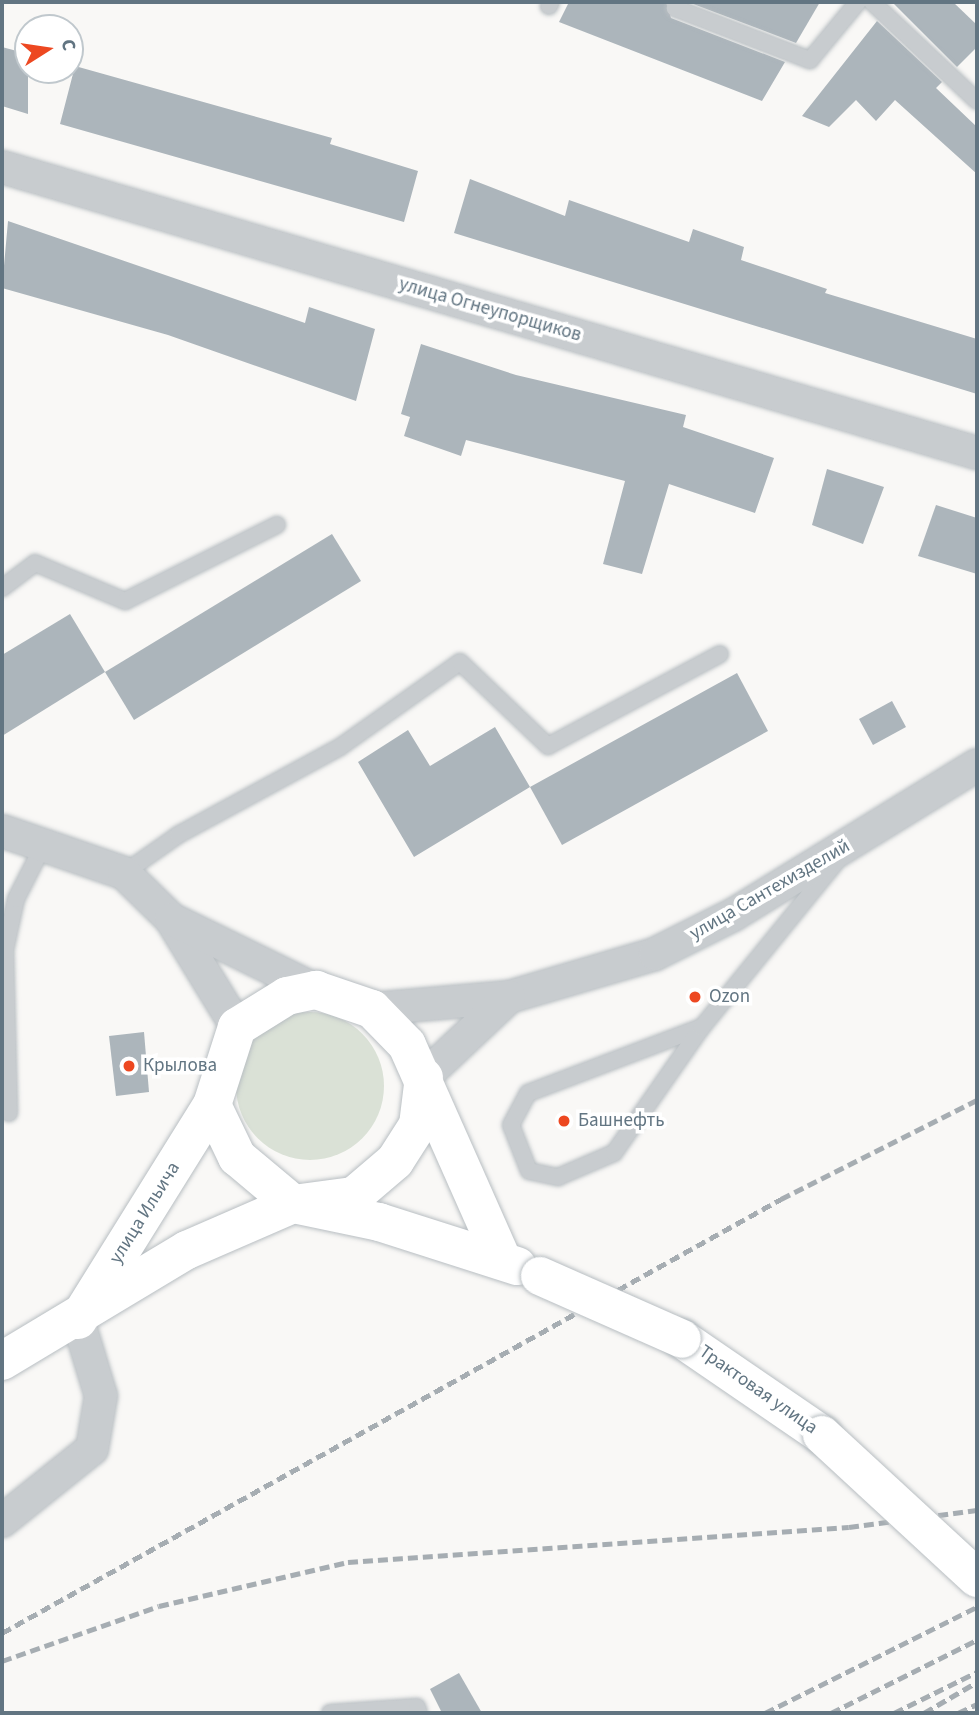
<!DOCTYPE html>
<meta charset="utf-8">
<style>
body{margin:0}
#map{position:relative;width:979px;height:1715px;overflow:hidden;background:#f9f8f6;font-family:"Source Sans 3",sans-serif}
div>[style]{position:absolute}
.green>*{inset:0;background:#dae1d6}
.round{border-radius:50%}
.building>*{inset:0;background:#acb5bb}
.roads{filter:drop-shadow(0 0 2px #b8bec2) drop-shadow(0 0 2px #b8bec2)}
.lane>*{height:16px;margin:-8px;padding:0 8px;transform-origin:8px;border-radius:8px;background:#c8cccf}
.street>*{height:32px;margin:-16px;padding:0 16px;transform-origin:16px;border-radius:16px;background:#c8cccf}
.secondary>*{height:38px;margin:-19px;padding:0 19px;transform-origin:19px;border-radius:19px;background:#fff}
.rail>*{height:5px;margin-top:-2.5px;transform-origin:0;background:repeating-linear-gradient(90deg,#a6adb2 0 10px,transparent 0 15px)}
.bridges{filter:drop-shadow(0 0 2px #b8bec2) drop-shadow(0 0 2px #b8bec2)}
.secondary-bridge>*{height:38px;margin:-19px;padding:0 19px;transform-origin:19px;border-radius:19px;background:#fff}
.dots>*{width:19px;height:19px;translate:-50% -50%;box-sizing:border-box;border:4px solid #fff;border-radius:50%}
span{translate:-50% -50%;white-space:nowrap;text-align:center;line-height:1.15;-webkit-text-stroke:7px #fff;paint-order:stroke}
.street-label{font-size:19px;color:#627582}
.poi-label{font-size:19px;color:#627582}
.left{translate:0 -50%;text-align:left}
.frame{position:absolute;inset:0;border:4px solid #627582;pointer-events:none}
.north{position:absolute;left:14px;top:14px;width:70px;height:70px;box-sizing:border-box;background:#fff;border:2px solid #c0c8cd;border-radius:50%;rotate:78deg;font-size:19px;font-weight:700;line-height:28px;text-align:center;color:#627582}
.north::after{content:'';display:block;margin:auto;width:24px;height:32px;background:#ed4821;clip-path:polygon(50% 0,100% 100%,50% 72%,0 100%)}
</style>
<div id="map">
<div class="green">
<div class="round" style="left:236px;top:1012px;width:148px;height:148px"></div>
</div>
<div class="building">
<div style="clip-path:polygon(569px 2px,666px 2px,671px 18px,785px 62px,762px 101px,559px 22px)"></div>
<div style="clip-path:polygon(688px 2px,820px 2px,796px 43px)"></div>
<div style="clip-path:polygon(892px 2px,953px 2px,977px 25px,977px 47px,957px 67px)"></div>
<div style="clip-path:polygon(877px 21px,942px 82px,936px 88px,977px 127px,977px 174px,895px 100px,876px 121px,856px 100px,829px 127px,802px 116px)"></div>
<div style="clip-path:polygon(2px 47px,28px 54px,28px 114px,2px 106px)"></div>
<div style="clip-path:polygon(75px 66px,332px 138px,330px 144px,418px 171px,404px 222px,60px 124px)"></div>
<div style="clip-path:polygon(470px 179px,565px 216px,569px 200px,689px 242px,693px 229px,744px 247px,741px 260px,827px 289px,825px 293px,977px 339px,977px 394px,454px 233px)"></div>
<div style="clip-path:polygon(8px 221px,305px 323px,309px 307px,375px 329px,356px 401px,168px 335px,2px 288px)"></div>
<div style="clip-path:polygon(421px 344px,516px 375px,686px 415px,683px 427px,774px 458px,755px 513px,669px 484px,642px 574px,603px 564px,625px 481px,466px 440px,461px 456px,404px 436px,410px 417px,401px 414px)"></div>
<div style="clip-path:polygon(827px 469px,884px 487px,863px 544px,812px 525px)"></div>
<div style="clip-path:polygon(936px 505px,977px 518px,977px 574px,918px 556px)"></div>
<div style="clip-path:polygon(332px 534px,361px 581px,134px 720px,105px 672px)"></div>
<div style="clip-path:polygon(70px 614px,105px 672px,2px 736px,2px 655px)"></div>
<div style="clip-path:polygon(737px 673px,768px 731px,562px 845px,530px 787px)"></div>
<div style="clip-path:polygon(892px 701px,906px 727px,873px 745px,859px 719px)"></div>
<div style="clip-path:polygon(495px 727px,530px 787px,414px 857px,358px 762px,408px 730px,430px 766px)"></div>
<div style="clip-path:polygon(144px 1032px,149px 1092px,116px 1096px,109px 1036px)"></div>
<div style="clip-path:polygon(459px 1673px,482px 1713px,442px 1713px,430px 1689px)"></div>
</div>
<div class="roads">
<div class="lane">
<div style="left:678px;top:2px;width:7px;rotate:117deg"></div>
<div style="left:675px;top:8px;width:145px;rotate:21.1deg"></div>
<div style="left:810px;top:60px;width:75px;rotate:-50.4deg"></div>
<div style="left:872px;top:2px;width:144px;rotate:43.3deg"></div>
<div style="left:549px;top:6px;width:4px;rotate:-63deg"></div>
<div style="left:2px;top:588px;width:41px;rotate:-37.1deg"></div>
<div style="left:35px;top:563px;width:98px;rotate:22.9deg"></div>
<div style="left:125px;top:601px;width:170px;rotate:-26.6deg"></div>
<div style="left:124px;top:873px;width:66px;rotate:-35.1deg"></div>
<div style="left:178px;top:835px;width:184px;rotate:-28.5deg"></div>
<div style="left:340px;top:747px;width:147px;rotate:-35.3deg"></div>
<div style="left:460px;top:662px;width:122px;rotate:43.7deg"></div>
<div style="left:548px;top:746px;width:195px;rotate:-28.1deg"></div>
<div style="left:702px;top:1027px;width:186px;rotate:159.2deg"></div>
<div style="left:528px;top:1093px;width:36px;rotate:118deg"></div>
<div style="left:511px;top:1125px;width:49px;rotate:68.6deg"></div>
<div style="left:529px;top:1171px;width:30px;rotate:12deg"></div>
<div style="left:558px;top:1177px;width:61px;rotate:-23.2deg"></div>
<div style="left:614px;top:1153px;width:154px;rotate:-55.1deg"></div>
<div style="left:702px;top:1027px;width:213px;rotate:-50.9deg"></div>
<div style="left:9px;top:1113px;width:163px;rotate:-91.4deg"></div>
<div style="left:5px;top:950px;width:52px;rotate:-77.8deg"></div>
<div style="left:16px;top:899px;width:59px;rotate:-63deg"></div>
<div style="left:330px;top:1713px;width:87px;rotate:-3.9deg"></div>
<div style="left:417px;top:1707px;width:6px;rotate:72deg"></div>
</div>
<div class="street">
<div style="left:2px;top:167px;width:1016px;rotate:16.35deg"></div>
<div style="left:2px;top:831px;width:129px;rotate:19deg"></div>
<div style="left:124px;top:873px;width:66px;rotate:44.4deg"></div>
<div style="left:171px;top:919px;width:127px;rotate:58.6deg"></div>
<div style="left:171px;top:919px;width:161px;rotate:26.1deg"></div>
<div style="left:372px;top:1009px;width:138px;rotate:-5deg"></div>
<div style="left:509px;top:997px;width:152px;rotate:-16.4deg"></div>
<div style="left:655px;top:954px;width:87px;rotate:-26.6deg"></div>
<div style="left:733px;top:915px;width:286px;rotate:-31.6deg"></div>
<div style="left:424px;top:1077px;width:117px;rotate:-43.3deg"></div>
<div style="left:2px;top:1521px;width:115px;rotate:-38.7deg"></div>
<div style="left:92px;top:1449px;width:54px;rotate:-80.4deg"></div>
<div style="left:101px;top:1396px;width:79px;rotate:-106.8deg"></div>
</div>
<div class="secondary">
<div style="left:212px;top:1105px;width:58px;rotate:64.3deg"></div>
<div style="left:237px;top:1157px;width:73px;rotate:40deg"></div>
<div style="left:293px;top:1204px;width:62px;rotate:-7.5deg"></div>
<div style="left:354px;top:1196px;width:54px;rotate:-40.5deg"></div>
<div style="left:395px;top:1161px;width:43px;rotate:-57.4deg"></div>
<div style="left:418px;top:1125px;width:48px;rotate:-82.9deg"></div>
<div style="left:78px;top:1320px;width:253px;rotate:-58.1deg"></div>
<div style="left:212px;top:1105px;width:82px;rotate:-72.2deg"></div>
<div style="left:237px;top:1027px;width:59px;rotate:-31.8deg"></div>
<div style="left:287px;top:996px;width:30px;rotate:-12deg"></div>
<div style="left:316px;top:990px;width:59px;rotate:18.7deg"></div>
<div style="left:372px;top:1009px;width:50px;rotate:45.8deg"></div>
<div style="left:407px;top:1045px;width:234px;rotate:66.1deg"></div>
<div style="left:682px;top:1339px;width:170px;rotate:34.4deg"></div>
<div style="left:2px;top:1361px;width:216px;rotate:-31deg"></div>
<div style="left:187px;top:1250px;width:116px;rotate:-23.5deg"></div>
<div style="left:293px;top:1204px;width:88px;rotate:11.8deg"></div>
<div style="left:379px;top:1222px;width:145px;rotate:17.7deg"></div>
</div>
</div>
<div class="rail">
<div style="left:2px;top:1633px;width:892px;rotate:-29.12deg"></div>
<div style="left:781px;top:1199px;width:220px;rotate:-26.8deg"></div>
<div style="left:2px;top:1661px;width:166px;rotate:-19.3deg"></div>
<div style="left:159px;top:1606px;width:194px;rotate:-13.1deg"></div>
<div style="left:348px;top:1562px;width:502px;rotate:-4deg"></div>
<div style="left:849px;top:1527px;width:129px;rotate:-7.6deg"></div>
<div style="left:765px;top:1713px;width:237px;rotate:-26.6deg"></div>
<div style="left:831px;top:1713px;width:163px;rotate:-26.6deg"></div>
<div style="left:894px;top:1713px;width:93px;rotate:-26.3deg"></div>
<div style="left:924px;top:1713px;width:56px;rotate:-30.3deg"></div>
<div style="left:958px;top:1713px;width:21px;rotate:-25deg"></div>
</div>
<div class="bridges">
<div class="secondary-bridge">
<div style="left:540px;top:1276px;width:155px;rotate:23.9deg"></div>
<div style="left:822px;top:1435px;width:211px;rotate:42.7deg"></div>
</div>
</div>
<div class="dots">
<div style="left:695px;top:997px;background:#ed4821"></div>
<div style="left:129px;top:1066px;background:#ed4821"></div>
<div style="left:564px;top:1121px;background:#ed4821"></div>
</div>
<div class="street-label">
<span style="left:490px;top:310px;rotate:16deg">улица Огнеупорщиков</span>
<span style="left:770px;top:890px;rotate:-30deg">улица Сантехизделий</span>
<span style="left:145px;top:1213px;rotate:-58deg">улица Ильича</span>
<span style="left:758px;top:1390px;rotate:35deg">Трактовая улица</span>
</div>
<div class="poi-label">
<span class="left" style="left:709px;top:997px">Ozon</span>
<span class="left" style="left:143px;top:1066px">Крылова</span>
<span class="left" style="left:578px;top:1121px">Башнефть</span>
</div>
<div class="frame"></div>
<div class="north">С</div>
</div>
